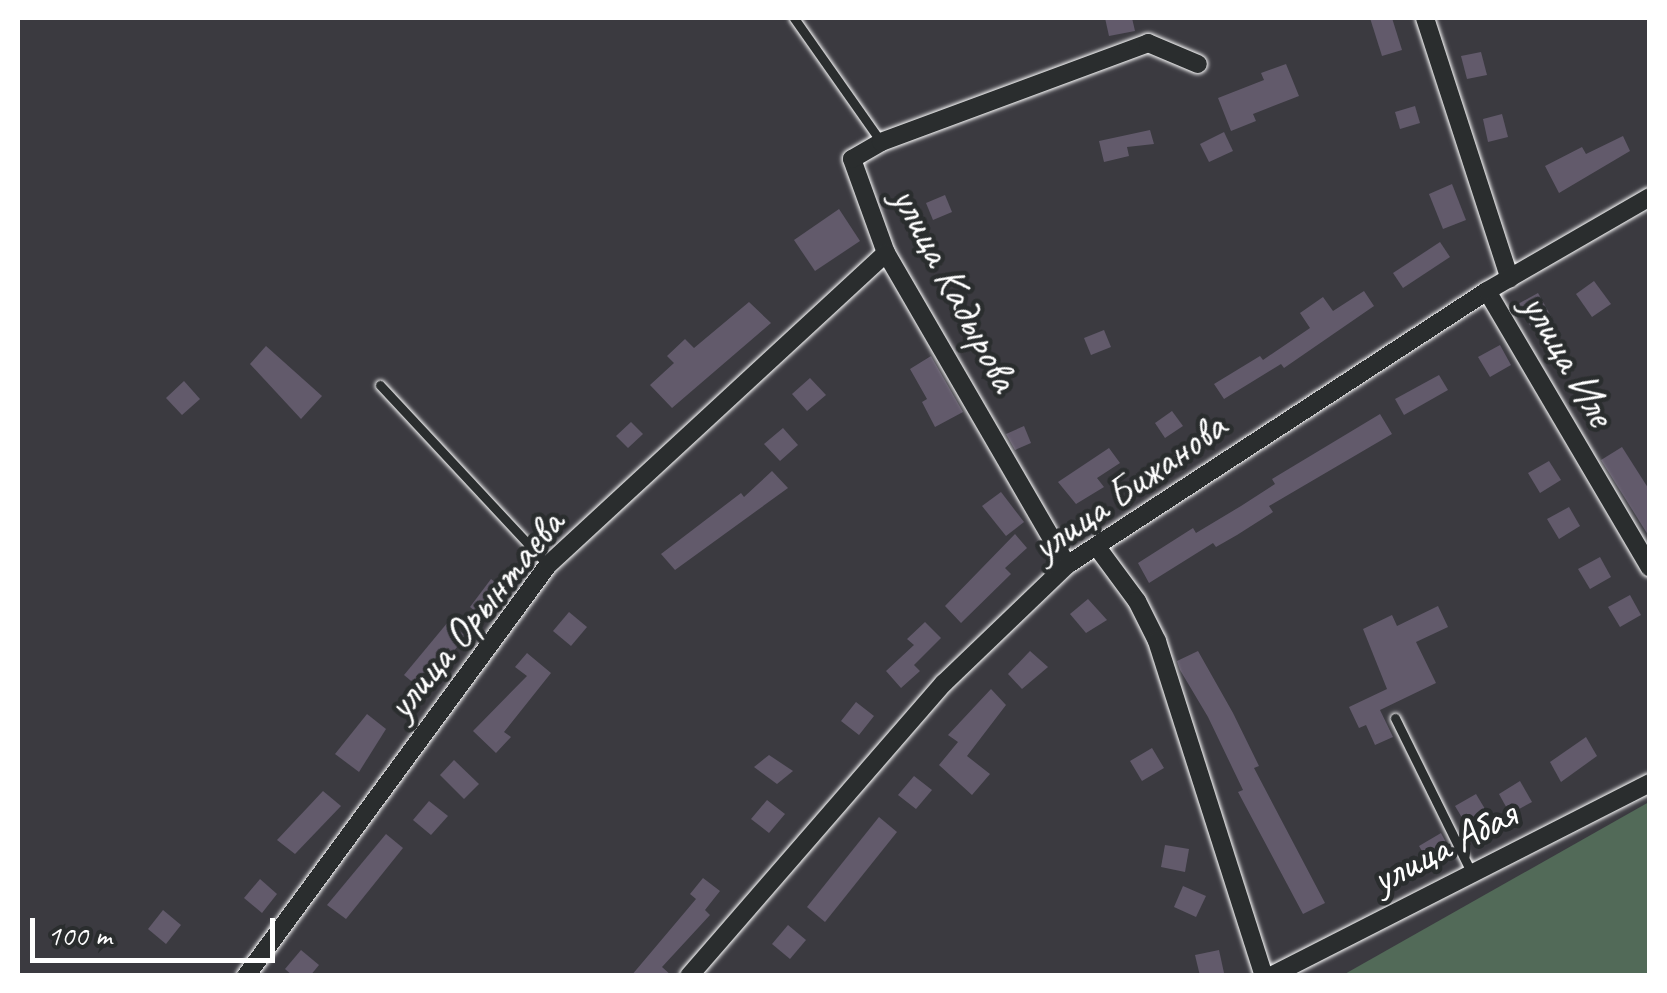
<!DOCTYPE html>
<meta charset="utf-8">
<style>
body{margin:0}
#map{position:relative;width:1667px;height:993px;overflow:hidden;background:#3b3a40;font-family:Caveat,sans-serif}
div>[style]{position:absolute}
.green>*{inset:0;background:#526a58}
.building>*{inset:0;background:#625a6b}
.roads{filter:drop-shadow(0 0 2px #fff) drop-shadow(0 0 2px #fff)}
.lane>*{height:9px;margin:-4.5px;padding:0 4.5px;transform-origin:4.5px;border-radius:4.5px;background:#2a2d2e}
.street>*{height:18px;margin:-9px;padding:0 9px;transform-origin:9px;border-radius:9px;background:#2a2d2e}
span{translate:-50% -50%;white-space:nowrap;text-align:center;line-height:1.15;-webkit-text-stroke:9px #2a2d2e;paint-order:stroke}
.street-label{font-size:42px;color:#fff}
.frame{position:absolute;inset:0;border:20px solid #fff;pointer-events:none}
.scale{position:absolute;left:30px;top:918px;width:245px;height:45px;box-sizing:border-box;border:5px solid #fff;border-top:0;padding-left:12px;font-size:30px;line-height:35px;white-space:nowrap;color:#fff;-webkit-text-stroke:8px #2a2d2e;paint-order:stroke}
</style>
<div id="map">
<div class="green">
<div style="clip-path:polygon(1649px 802px,1649px 975px,1343px 975px)"></div>
</div>
<div class="building">
<div style="clip-path:polygon(1105px 18px,1132px 18px,1135px 31px,1109px 36px)"></div>
<div style="clip-path:polygon(1370px 18px,1392px 18px,1402px 50px,1382px 56px)"></div>
<div style="clip-path:polygon(1481px 52px,1487px 75px,1467px 79px,1461px 56px)"></div>
<div style="clip-path:polygon(1286px 64px,1299px 96px,1253px 114px,1256px 121px,1231px 131px,1218px 98px,1264px 80px,1261px 73px)"></div>
<div style="clip-path:polygon(1415px 106px,1420px 123px,1400px 129px,1395px 112px)"></div>
<div style="clip-path:polygon(1502px 114px,1508px 137px,1488px 142px,1483px 119px)"></div>
<div style="clip-path:polygon(1150px 130px,1154px 144px,1127px 147px,1129px 156px,1104px 162px,1099px 141px)"></div>
<div style="clip-path:polygon(1224px 132px,1233px 151px,1209px 162px,1200px 144px)"></div>
<div style="clip-path:polygon(1623px 136px,1630px 151px,1559px 193px,1545px 166px,1582px 147px,1586px 154px)"></div>
<div style="clip-path:polygon(1452px 184px,1466px 220px,1443px 229px,1429px 194px)"></div>
<div style="clip-path:polygon(945px 195px,952px 212px,933px 220px,926px 203px)"></div>
<div style="clip-path:polygon(839px 209px,860px 241px,815px 271px,794px 240px)"></div>
<div style="clip-path:polygon(1440px 242px,1450px 257px,1403px 288px,1393px 273px)"></div>
<div style="clip-path:polygon(1594px 281px,1611px 304px,1592px 317px,1576px 294px)"></div>
<div style="clip-path:polygon(1364px 291px,1374px 306px,1284px 368px,1281px 364px,1224px 399px,1214px 384px,1260px 356px,1263px 360px,1310px 328px,1300px 313px,1323px 297px,1333px 311px)"></div>
<div style="clip-path:polygon(1538px 293px,1552px 318px,1532px 329px,1518px 304px)"></div>
<div style="clip-path:polygon(749px 302px,771px 323px,672px 408px,650px 385px,674px 363px,667px 356px,685px 339px,694px 348px)"></div>
<div style="clip-path:polygon(1104px 330px,1111px 347px,1091px 355px,1084px 338px)"></div>
<div style="clip-path:polygon(1500px 345px,1511px 365px,1490px 377px,1478px 357px)"></div>
<div style="clip-path:polygon(266px 346px,322px 396px,301px 419px,250px 364px)"></div>
<div style="clip-path:polygon(931px 356px,963px 412px,935px 427px,922px 402px,927px 399px,910px 369px)"></div>
<div style="clip-path:polygon(1439px 375px,1448px 390px,1404px 415px,1395px 399px)"></div>
<div style="clip-path:polygon(810px 378px,826px 395px,807px 411px,792px 394px)"></div>
<div style="clip-path:polygon(184px 381px,200px 399px,182px 415px,166px 398px)"></div>
<div style="clip-path:polygon(1172px 411px,1183px 426px,1165px 438px,1155px 423px)"></div>
<div style="clip-path:polygon(1380px 414px,1392px 434px,1269px 506px,1273px 512px,1237px 535px,1216px 547px,1213px 543px,1149px 583px,1138px 563px,1193px 528px,1196px 533px,1241px 506px,1275px 484px,1272px 479px)"></div>
<div style="clip-path:polygon(631px 422px,643px 434px,628px 448px,616px 436px)"></div>
<div style="clip-path:polygon(1024px 426px,1031px 443px,1015px 450px,1006px 434px)"></div>
<div style="clip-path:polygon(783px 428px,798px 445px,780px 461px,764px 444px)"></div>
<div style="clip-path:polygon(1622px 447px,1650px 491px,1650px 538px,1601px 460px)"></div>
<div style="clip-path:polygon(1109px 448px,1120px 463px,1097px 478px,1104px 487px,1076px 504px,1058px 482px)"></div>
<div style="clip-path:polygon(1549px 461px,1561px 480px,1540px 493px,1528px 473px)"></div>
<div style="clip-path:polygon(772px 471px,788px 488px,675px 570px,661px 554px,741px 493px,744px 497px)"></div>
<div style="clip-path:polygon(1001px 492px,1024px 522px,1006px 536px,982px 506px)"></div>
<div style="clip-path:polygon(1569px 507px,1580px 526px,1559px 539px,1547px 519px)"></div>
<div style="clip-path:polygon(1015px 534px,1027px 548px,1005px 568px,1011px 574px,961px 623px,945px 606px)"></div>
<div style="clip-path:polygon(1600px 557px,1611px 577px,1590px 589px,1578px 569px)"></div>
<div style="clip-path:polygon(491px 579px,506px 590px,484px 618px,470px 607px)"></div>
<div style="clip-path:polygon(1630px 595px,1641px 615px,1620px 627px,1608px 607px)"></div>
<div style="clip-path:polygon(1088px 599px,1107px 620px,1086px 633px,1070px 614px)"></div>
<div style="clip-path:polygon(1438px 606px,1448px 627px,1416px 642px,1436px 683px,1380px 710px,1393px 737px,1375px 745px,1366px 725px,1359px 728px,1349px 707px,1387px 689px,1363px 629px,1392px 615px,1397px 626px)"></div>
<div style="clip-path:polygon(569px 612px,587px 627px,571px 646px,553px 631px)"></div>
<div style="clip-path:polygon(448px 622px,466px 636px,422px 690px,404px 675px)"></div>
<div style="clip-path:polygon(925px 622px,941px 638px,914px 665px,920px 671px,901px 688px,886px 671px,914px 645px,907px 639px)"></div>
<div style="clip-path:polygon(1030px 651px,1048px 667px,1022px 689px,1008px 674px)"></div>
<div style="clip-path:polygon(1198px 651px,1233px 713px,1259px 766px,1254px 768px,1325px 903px,1303px 914px,1238px 792px,1243px 790px,1208px 717px,1180px 670px,1177px 661px)"></div>
<div style="clip-path:polygon(527px 653px,551px 673px,504px 732px,511px 737px,496px 753px,473px 731px,527px 676px,515px 667px)"></div>
<div style="clip-path:polygon(991px 689px,1006px 705px,967px 756px,990px 774px,972px 795px,939px 765px,958px 742px,948px 735px)"></div>
<div style="clip-path:polygon(856px 702px,874px 716px,859px 735px,841px 721px)"></div>
<div style="clip-path:polygon(367px 714px,386px 729px,359px 772px,335px 754px)"></div>
<div style="clip-path:polygon(1586px 737px,1597px 756px,1561px 782px,1550px 762px)"></div>
<div style="clip-path:polygon(1152px 748px,1164px 768px,1142px 781px,1130px 761px)"></div>
<div style="clip-path:polygon(769px 755px,793px 771px,777px 784px,754px 767px)"></div>
<div style="clip-path:polygon(454px 760px,479px 784px,464px 799px,440px 775px)"></div>
<div style="clip-path:polygon(914px 776px,932px 790px,916px 809px,898px 795px)"></div>
<div style="clip-path:polygon(1520px 781px,1532px 802px,1510px 814px,1499px 794px)"></div>
<div style="clip-path:polygon(323px 791px,341px 806px,295px 854px,277px 840px)"></div>
<div style="clip-path:polygon(1476px 794px,1488px 814px,1467px 826px,1455px 806px)"></div>
<div style="clip-path:polygon(767px 800px,785px 814px,769px 833px,751px 819px)"></div>
<div style="clip-path:polygon(429px 801px,448px 816px,431px 835px,413px 820px)"></div>
<div style="clip-path:polygon(879px 817px,897px 832px,825px 922px,807px 907px)"></div>
<div style="clip-path:polygon(1441px 833px,1452px 854px,1431px 866px,1419px 846px)"></div>
<div style="clip-path:polygon(386px 834px,403px 848px,346px 919px,327px 905px)"></div>
<div style="clip-path:polygon(1165px 845px,1189px 849px,1185px 872px,1161px 867px)"></div>
<div style="clip-path:polygon(703px 878px,720px 891px,705px 910px,710px 915px,662px 967px,672px 976px,631px 976px,696px 899px,690px 894px)"></div>
<div style="clip-path:polygon(260px 879px,277px 894px,262px 913px,244px 898px)"></div>
<div style="clip-path:polygon(1183px 886px,1206px 896px,1196px 917px,1174px 907px)"></div>
<div style="clip-path:polygon(163px 910px,181px 925px,166px 944px,148px 929px)"></div>
<div style="clip-path:polygon(788px 925px,806px 940px,790px 959px,772px 944px)"></div>
<div style="clip-path:polygon(301px 950px,319px 965px,310px 976px,293px 976px,285px 969px)"></div>
<div style="clip-path:polygon(1219px 950px,1224px 973px,1200px 976px,1195px 955px)"></div>
</div>
<div class="roads">
<div class="lane">
<div style="left:794px;top:18px;width:151px;rotate:54.9deg"></div>
<div style="left:380px;top:385px;width:246px;rotate:47deg"></div>
<div style="left:1395px;top:718px;width:172px;rotate:63.7deg"></div>
</div>
<div class="street">
<div style="left:1425px;top:18px;width:274px;rotate:72deg"></div>
<div style="left:1487px;top:291px;width:321px;rotate:59.5deg"></div>
<div style="left:1097px;top:547px;width:67px;rotate:53.5deg"></div>
<div style="left:1137px;top:601px;width:45px;rotate:63.4deg"></div>
<div style="left:1157px;top:641px;width:352px;rotate:72.3deg"></div>
<div style="left:1067px;top:565px;width:361px;rotate:-120.1deg"></div>
<div style="left:886px;top:253px;width:100px;rotate:-109.9deg"></div>
<div style="left:852px;top:159px;width:34px;rotate:-30deg"></div>
<div style="left:881px;top:142px;width:285px;rotate:-20.3deg"></div>
<div style="left:1148px;top:43px;width:54px;rotate:22.8deg"></div>
<div style="left:246px;top:976px;width:510px;rotate:-53.69deg"></div>
<div style="left:548px;top:565px;width:460px;rotate:-42.7deg"></div>
<div style="left:689px;top:976px;width:388px;rotate:-49deg"></div>
<div style="left:944px;top:683px;width:170px;rotate:-43.8deg"></div>
<div style="left:1067px;top:565px;width:501px;rotate:-33.12deg"></div>
<div style="left:1487px;top:291px;width:188px;rotate:-30deg"></div>
<div style="left:1271px;top:976px;width:425px;rotate:-27deg"></div>
</div>
</div>
<div class="street-label">
<span style="left:955px;top:289px;rotate:62deg">улица Кадырова</span>
<span style="left:1568px;top:360px;rotate:60deg">улица Иле</span>
<span style="left:1129px;top:487px;rotate:-35deg">улица Бижанова</span>
<span style="left:475px;top:615px;rotate:-51deg">улица Орынтаева</span>
<span style="left:1444px;top:847px;rotate:-27deg">улица Абая</span>
</div>
<div class="frame"></div>
<div class="scale">100 m</div>
</div>
